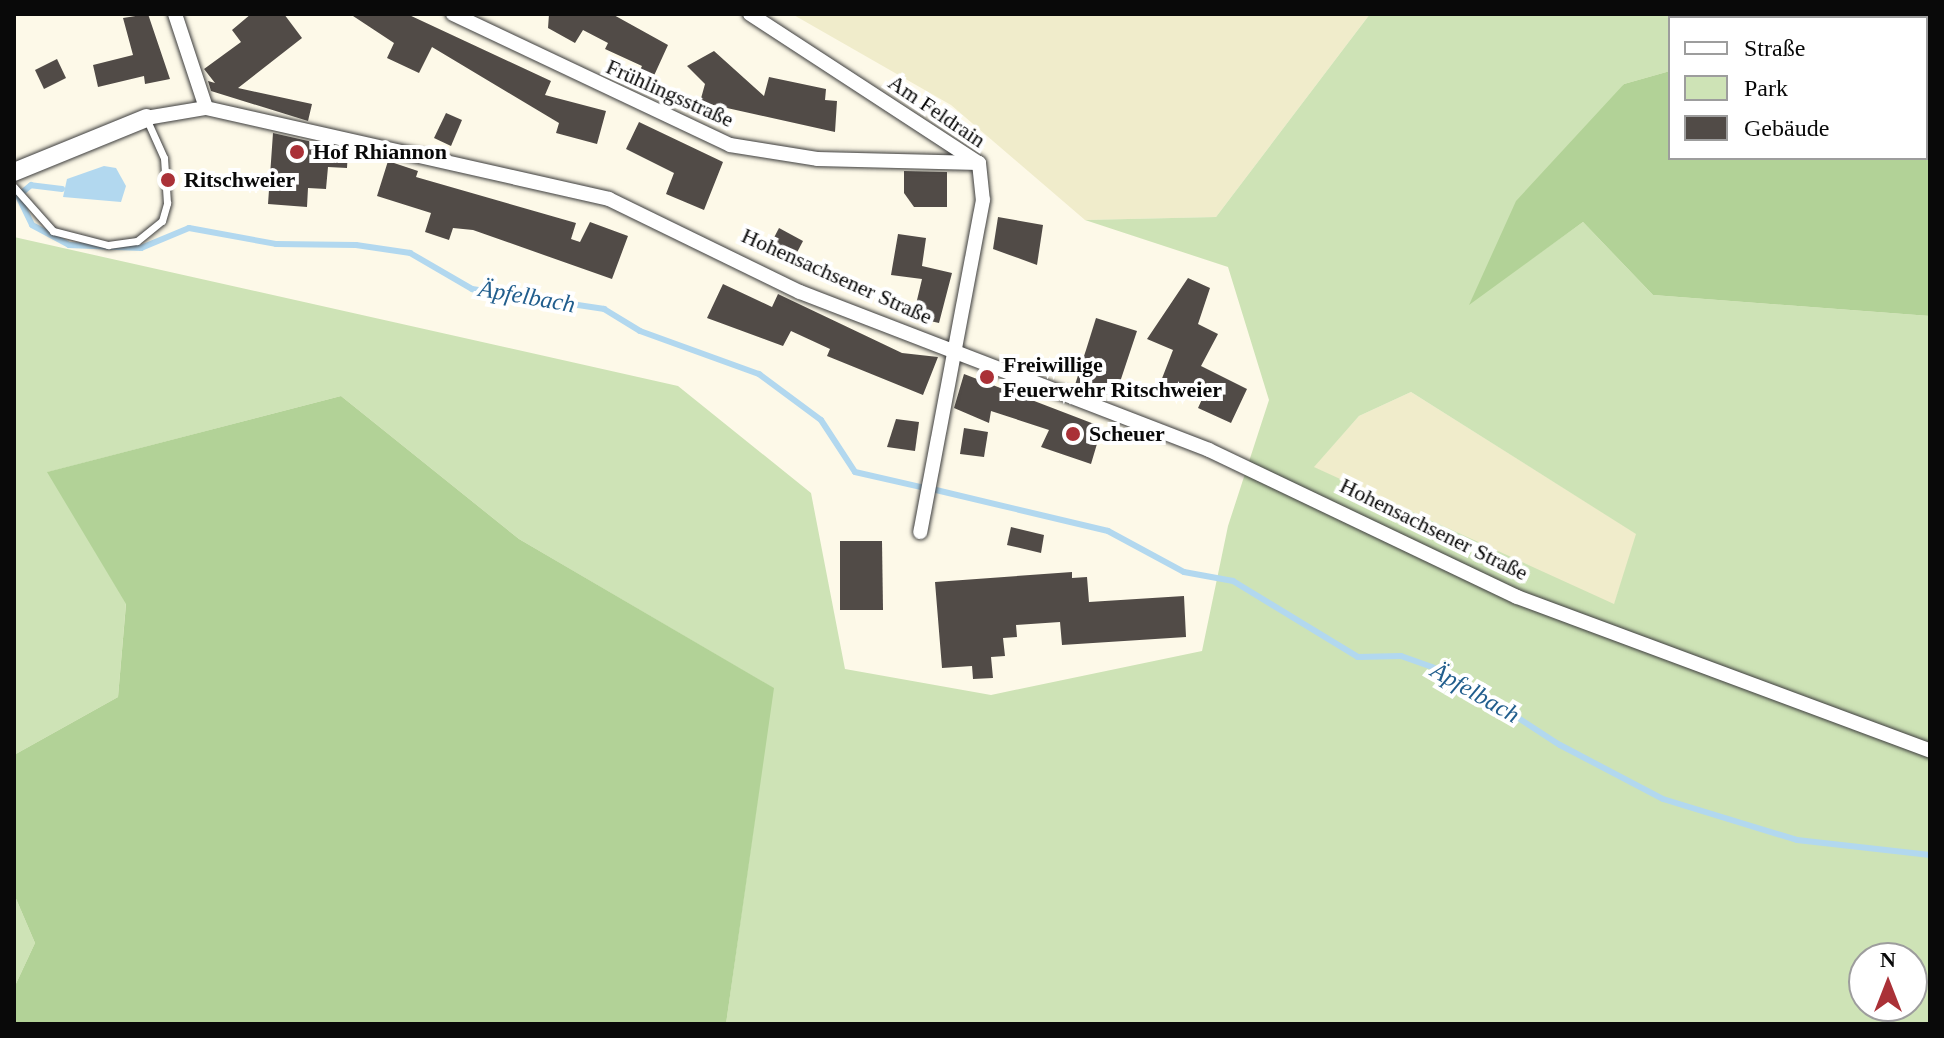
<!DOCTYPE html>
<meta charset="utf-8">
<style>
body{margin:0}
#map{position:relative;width:1944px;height:1038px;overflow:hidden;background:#fdf9e8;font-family:"Times New Roman",serif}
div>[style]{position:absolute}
.farmland>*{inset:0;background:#f0eccb}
.green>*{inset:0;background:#cee3b6}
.forest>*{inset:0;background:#b2d297}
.water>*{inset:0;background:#b2d8ef}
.stream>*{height:6px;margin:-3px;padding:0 3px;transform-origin:3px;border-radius:3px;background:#b2d8ef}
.building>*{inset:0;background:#514b47}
.roads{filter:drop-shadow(0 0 2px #3c3c3c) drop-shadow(0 0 2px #3c3c3c)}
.service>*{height:7px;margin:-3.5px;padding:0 3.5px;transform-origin:3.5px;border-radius:3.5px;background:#fff}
.minor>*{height:14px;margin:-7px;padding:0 7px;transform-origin:7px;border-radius:7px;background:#fff}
.tertiary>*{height:18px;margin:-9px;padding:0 9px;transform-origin:9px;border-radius:9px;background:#fff}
.dots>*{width:22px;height:22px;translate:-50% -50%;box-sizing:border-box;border:4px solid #fff;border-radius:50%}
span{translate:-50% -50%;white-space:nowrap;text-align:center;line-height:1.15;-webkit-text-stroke:8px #fff;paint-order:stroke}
.street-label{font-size:22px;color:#090909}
.poi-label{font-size:22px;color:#090909;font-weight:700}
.left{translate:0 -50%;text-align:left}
.water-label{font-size:24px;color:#215e8d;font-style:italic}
.frame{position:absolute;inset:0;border:16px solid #090909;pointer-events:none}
.legend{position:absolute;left:1668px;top:16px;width:260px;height:144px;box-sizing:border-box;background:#fff;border:2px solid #9d9d9d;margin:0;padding:10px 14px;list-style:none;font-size:24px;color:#090909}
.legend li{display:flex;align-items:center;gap:16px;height:40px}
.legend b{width:40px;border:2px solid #9d9d9d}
.north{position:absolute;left:1848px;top:942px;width:80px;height:80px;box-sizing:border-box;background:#fff;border:2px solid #9d9d9d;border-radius:50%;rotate:0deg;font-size:22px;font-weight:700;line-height:32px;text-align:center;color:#090909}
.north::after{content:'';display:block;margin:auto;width:28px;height:36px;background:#aa3137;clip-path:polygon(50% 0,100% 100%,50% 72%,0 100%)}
</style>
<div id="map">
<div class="farmland">
<div style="clip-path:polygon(792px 14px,1370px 14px,1216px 217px,1085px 220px,951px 105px)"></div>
<div style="clip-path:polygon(1411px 392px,1637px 534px,1614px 605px,1313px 467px,1359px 416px)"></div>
</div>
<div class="green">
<div style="clip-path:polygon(evenodd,1370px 14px,1848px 14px,1670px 18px,1670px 71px,1624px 84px,1470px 303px,1583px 222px,1653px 295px,1930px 316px,1930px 1024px,726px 1024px,773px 688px,519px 539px,341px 396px,48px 472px,126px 603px,118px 697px,14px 755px,14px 237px,678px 386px,811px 493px,845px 669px,991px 695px,1202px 651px,1228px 526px,1269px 400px,1228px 267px,1085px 220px,1216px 217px,1370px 14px,1411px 392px,1636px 534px,1614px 604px,1314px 467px,1359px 416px,1411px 392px,1370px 14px,1864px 958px,1912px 958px,1912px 1006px,1864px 1006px,1864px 958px)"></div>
<div style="clip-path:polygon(14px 894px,35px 943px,14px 988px)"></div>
</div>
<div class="forest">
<div style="clip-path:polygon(1848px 14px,1930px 14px,1930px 316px,1653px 295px,1583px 222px,1469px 305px,1516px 201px,1624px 84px,1670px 71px,1670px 158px,1926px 158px,1926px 18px,1841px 18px)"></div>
<div style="clip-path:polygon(341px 396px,519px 539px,774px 688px,726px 1024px,14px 1024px,14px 988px,35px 943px,14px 894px,14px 755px,118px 697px,126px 604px,47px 472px)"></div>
</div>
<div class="water">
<div style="clip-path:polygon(104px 166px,116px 168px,126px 186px,121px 202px,63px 197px,67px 179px)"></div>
</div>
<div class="stream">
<div style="left:62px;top:189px;width:31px;rotate:-173deg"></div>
<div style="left:31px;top:185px;width:17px;rotate:140deg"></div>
<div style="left:18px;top:196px;width:32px;rotate:64deg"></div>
<div style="left:32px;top:225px;width:42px;rotate:28.4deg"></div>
<div style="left:69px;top:245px;width:72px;rotate:2.4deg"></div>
<div style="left:141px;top:248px;width:52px;rotate:-22.6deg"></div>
<div style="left:189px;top:228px;width:88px;rotate:10.4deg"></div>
<div style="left:276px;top:244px;width:80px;rotate:0.7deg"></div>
<div style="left:356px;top:245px;width:55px;rotate:8.4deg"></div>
<div style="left:410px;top:253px;width:72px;rotate:30.1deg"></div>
<div style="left:472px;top:289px;width:134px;rotate:8.6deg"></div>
<div style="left:604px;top:309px;width:42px;rotate:31.4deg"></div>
<div style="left:640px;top:331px;width:127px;rotate:19.9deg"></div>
<div style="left:759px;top:374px;width:77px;rotate:36.6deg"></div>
<div style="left:821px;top:420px;width:62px;rotate:56.8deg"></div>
<div style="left:855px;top:472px;width:68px;rotate:12.8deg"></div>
<div style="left:936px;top:490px;width:177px;rotate:13.4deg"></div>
<div style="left:1108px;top:531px;width:86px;rotate:28.3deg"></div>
<div style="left:1184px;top:572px;width:50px;rotate:10.4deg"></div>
<div style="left:1233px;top:581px;width:146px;rotate:31.3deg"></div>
<div style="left:1358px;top:657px;width:43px;rotate:-1.3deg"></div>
<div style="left:1401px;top:656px;width:51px;rotate:19.5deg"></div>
<div style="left:1449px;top:673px;width:132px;rotate:33deg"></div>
<div style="left:1560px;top:745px;width:116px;rotate:27.7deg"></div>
<div style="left:1663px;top:799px;width:140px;rotate:17deg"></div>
<div style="left:1797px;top:840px;width:134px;rotate:6.4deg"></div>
</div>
<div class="building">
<div style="clip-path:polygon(148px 14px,170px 79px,145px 84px,144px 76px,98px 87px,93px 65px,133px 55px,123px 18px)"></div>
<div style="clip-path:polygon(251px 14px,284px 14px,302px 38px,238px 88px,312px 104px,308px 121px,211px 91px,208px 81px,215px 83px,204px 69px,241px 42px,232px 30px)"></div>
<div style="clip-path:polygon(350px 14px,407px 14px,551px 81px,545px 95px,606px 111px,597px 144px,556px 133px,559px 123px,432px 47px,419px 73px,387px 58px,394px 43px)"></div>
<div style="clip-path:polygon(549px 14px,612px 14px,668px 45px,652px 80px,638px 74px,642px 66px,605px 49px,608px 43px,583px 30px,575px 43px,548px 28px)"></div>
<div style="clip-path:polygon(714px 51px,764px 96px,769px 77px,826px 89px,825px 100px,837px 101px,835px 132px,700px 102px,705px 84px,687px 66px)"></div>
<div style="clip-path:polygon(57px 59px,66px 78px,44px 89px,35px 70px)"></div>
<div style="clip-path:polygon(446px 113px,462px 120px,451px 146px,434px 138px)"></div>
<div style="clip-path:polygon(639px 122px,723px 162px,704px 210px,666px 194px,674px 173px,626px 149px)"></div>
<div style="clip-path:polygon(273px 133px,348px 150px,347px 168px,328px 167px,326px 189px,308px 188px,307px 207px,268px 204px)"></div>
<div style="clip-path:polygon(388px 161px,418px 171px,416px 177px,576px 223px,571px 239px,580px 242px,590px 222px,628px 236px,612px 279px,473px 230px,453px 228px,449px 240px,425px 232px,431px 213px,377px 196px)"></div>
<div style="clip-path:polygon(904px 171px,947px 172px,947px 207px,914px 207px,904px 193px)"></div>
<div style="clip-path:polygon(998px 217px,1043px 225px,1037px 265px,993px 249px)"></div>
<div style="clip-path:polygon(779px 228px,803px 241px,791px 264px,767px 251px)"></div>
<div style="clip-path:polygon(898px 234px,926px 238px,922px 266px,952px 273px,939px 323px,913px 317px,922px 279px,891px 275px)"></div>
<div style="clip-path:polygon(1188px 278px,1210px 288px,1198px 324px,1218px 334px,1201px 366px,1247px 389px,1231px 423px,1198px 408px,1203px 397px,1161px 381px,1173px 350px,1147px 339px)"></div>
<div style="clip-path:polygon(723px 284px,772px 307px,778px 294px,902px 353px,938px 357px,923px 395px,827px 356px,830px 349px,791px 331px,783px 346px,707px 318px)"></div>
<div style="clip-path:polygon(1096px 318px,1137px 331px,1115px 397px,1075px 385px)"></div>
<div style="clip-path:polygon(964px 374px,1102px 427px,1091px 464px,1041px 447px,1049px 430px,991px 411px,989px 423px,954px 408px)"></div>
<div style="clip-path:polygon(896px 419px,919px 422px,915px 451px,887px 447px)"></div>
<div style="clip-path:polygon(964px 428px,988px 432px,984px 457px,960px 454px)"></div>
<div style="clip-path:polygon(1011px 527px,1044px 535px,1041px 553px,1007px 545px)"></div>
<div style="clip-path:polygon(840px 541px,882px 541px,883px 610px,840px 610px)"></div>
<div style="clip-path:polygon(1072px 572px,1072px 578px,1087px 577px,1089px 602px,1184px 596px,1186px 637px,1062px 645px,1060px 622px,1016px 625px,1017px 637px,1003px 638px,1005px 656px,991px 657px,993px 678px,973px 679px,972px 666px,942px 668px,935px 582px)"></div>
</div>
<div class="roads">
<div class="service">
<div style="left:14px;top:187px;width:59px;rotate:48.4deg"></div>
<div style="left:53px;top:231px;width:57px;rotate:14.3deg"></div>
<div style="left:108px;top:245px;width:29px;rotate:-8deg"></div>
<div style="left:137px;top:241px;width:32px;rotate:-39deg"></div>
<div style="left:162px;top:221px;width:19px;rotate:-74deg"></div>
<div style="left:167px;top:203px;width:45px;rotate:-93.8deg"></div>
<div style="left:164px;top:158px;width:44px;rotate:-114.2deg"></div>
</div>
<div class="minor">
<div style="left:175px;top:14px;width:99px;rotate:71.7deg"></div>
<div style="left:453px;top:14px;width:306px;rotate:25.3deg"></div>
<div style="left:730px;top:145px;width:88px;rotate:9.1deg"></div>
<div style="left:817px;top:159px;width:162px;rotate:1.4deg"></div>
<div style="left:750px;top:14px;width:273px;rotate:33.1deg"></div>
<div style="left:979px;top:163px;width:37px;rotate:84deg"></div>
<div style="left:983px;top:200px;width:338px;rotate:100.7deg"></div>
<div style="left:146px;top:118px;width:61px;rotate:-9.5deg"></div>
<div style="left:206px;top:108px;width:413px;rotate:12.7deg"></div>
<div style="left:609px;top:199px;width:212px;rotate:26deg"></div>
<div style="left:800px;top:292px;width:438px;rotate:21.1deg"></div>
<div style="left:1209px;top:450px;width:341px;rotate:25.5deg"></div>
<div style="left:1517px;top:597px;width:441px;rotate:20.4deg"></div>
</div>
<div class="tertiary">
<div style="left:14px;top:172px;width:143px;rotate:-22.2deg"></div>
</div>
</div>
<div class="dots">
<div style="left:297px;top:152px;background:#aa3137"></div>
<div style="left:168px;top:180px;background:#aa3137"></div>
<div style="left:987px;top:377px;background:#aa3137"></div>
<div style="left:1073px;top:434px;background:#aa3137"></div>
</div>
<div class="street-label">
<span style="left:670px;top:93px;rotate:24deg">Frühlingsstraße</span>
<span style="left:937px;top:111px;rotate:34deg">Am Feldrain</span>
<span style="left:837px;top:276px;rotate:24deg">Hohensachsener Straße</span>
<span style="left:1434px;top:529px;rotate:26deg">Hohensachsener Straße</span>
</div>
<div class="poi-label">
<span class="left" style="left:313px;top:152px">Hof Rhiannon</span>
<span class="left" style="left:184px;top:180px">Ritschweier</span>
<span class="left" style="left:1003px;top:377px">Freiwillige<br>Feuerwehr Ritschweier</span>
<span class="left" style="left:1089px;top:434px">Scheuer</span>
</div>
<div class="water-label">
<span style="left:527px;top:297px;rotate:10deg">Äpfelbach</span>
<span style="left:1475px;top:693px;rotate:30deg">Äpfelbach</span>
</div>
<div class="frame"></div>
<ul class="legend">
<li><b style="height:10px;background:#fff"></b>Straße</li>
<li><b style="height:22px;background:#cee3b6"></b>Park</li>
<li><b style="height:22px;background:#514b47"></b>Gebäude</li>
</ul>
<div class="north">N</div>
</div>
